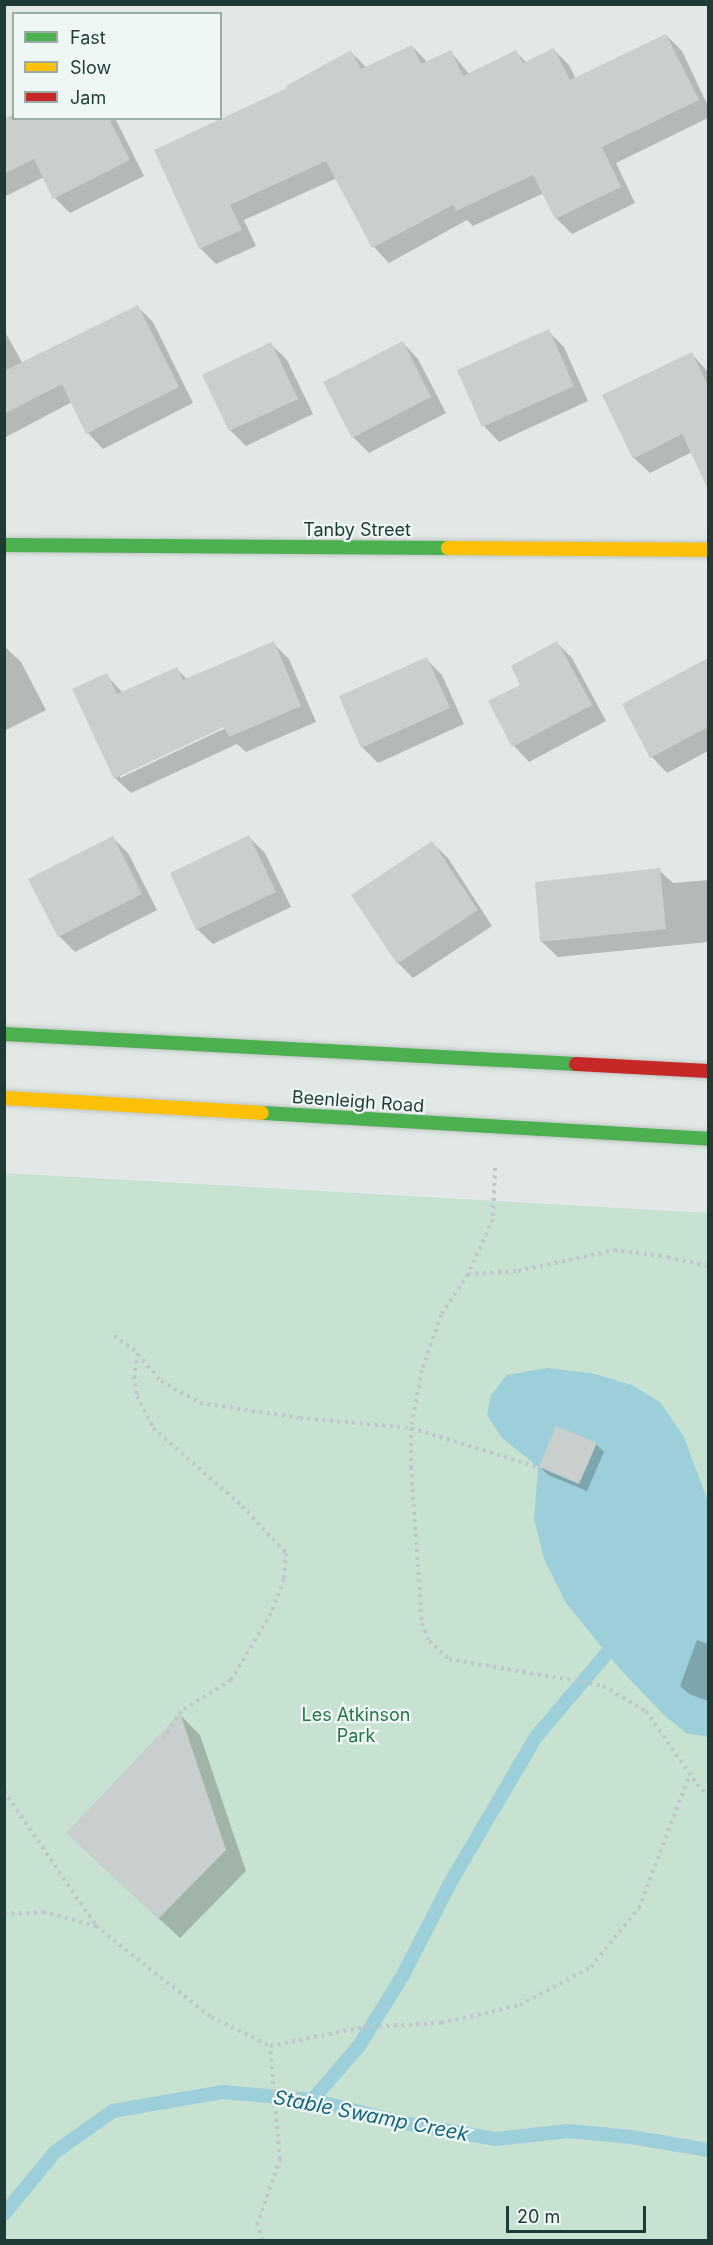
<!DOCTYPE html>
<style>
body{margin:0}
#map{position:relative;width:713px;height:2245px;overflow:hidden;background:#e1e8e5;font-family:Inter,sans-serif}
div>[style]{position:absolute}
.green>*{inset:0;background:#c8e2d1}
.water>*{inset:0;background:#9dcfda}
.shadow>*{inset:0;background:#0003}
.stream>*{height:14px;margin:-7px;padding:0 7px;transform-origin:7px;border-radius:7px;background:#9dcfda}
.building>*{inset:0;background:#c8cfcc}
.path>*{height:4px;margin-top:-2px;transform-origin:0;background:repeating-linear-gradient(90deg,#bec8c6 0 3px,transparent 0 7.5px)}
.roads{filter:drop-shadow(0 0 2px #bdc5c2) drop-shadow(0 0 2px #bdc5c2)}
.fast>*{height:14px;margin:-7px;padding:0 7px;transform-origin:7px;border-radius:7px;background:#4caf50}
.slow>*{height:14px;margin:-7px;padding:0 7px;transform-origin:7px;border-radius:7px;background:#ffc107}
.jam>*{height:14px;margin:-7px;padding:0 7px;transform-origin:7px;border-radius:7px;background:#c62828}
span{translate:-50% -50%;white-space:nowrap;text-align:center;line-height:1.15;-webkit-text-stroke:4.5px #eef7f3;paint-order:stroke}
.street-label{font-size:18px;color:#1e3b35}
.park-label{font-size:18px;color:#257548}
.water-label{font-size:20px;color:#14667b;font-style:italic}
.frame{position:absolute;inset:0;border:6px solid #1e3b35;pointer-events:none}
.legend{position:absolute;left:12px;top:12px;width:210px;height:108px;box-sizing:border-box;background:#eef7f3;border:2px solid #9baca7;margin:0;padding:8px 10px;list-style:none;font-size:18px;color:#1e3b35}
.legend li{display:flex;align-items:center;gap:12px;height:30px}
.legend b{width:30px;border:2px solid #9baca7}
.scale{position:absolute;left:506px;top:2206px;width:140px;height:27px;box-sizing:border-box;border:3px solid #1e3b35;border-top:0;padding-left:8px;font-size:18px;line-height:21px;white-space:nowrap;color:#1e3b35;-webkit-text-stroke:4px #eef7f3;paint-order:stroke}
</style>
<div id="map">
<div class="green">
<div style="clip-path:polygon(4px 1173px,708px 1213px,708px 2240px,5px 2240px)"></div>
</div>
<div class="water">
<div style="clip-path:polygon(547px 1368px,591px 1373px,632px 1385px,660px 1402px,684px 1437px,708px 1501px,708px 1737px,686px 1733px,664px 1715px,618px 1667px,566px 1603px,544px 1559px,534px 1519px,538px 1467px,502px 1438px,487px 1415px,491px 1395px,507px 1375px)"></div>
</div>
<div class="shadow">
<div style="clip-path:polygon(666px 35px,682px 51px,708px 106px,708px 118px,616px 163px,635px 203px,572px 234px,556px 218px,544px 193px,473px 226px,467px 220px,389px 263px,374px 247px,337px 178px,244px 220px,256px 246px,216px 264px,200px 248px,289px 89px,351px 52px,367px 68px,412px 46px,428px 63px,451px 52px,469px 74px,516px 52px,527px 63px,554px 50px,569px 65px,576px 79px)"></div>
<div style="clip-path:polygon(14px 115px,14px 118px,115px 118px,144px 176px,70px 213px,55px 198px,44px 177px,4px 197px,4px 119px)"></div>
<div style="clip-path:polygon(138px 307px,153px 322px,193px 403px,103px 449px,88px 433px,72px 402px,4px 438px,4px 330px,23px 364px)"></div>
<div style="clip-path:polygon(548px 331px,564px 347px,588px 401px,499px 442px,484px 426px)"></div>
<div style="clip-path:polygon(403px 343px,418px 359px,446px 413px,369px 453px,353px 437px)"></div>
<div style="clip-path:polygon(271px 344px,287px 360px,313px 414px,246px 446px,230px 430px)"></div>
<div style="clip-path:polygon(691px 353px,708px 372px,708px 473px,697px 461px,692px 452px,650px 473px,634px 458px)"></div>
<div style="clip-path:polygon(evenodd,273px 643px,289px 659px,316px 722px,246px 752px,237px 744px,131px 793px,115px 778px,106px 675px,123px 693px,176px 668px,188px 680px,273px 643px,230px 723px,232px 725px,120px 778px,120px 774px,230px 723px)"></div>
<div style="clip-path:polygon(557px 643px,572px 658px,606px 721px,529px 762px,514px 746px,522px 685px)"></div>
<div style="clip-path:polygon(4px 646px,21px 662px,46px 710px,4px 731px)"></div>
<div style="clip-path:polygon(426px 659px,442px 675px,464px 724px,378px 763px,362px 747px)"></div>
<div style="clip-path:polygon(708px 660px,708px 751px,667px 773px,652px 757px,624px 705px)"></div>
<div style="clip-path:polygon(112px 837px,128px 853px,157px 910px,75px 952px,59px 936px)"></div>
<div style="clip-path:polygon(249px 837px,265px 853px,291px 907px,213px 944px,197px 929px)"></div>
<div style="clip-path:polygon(432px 843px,448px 858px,492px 926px,413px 978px,398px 963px)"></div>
<div style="clip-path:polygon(659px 870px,673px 883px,708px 880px,708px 942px,558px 957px,542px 942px,536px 884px)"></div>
<div style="clip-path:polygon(596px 1444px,604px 1452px,587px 1491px,548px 1475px,540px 1467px)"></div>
<div style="clip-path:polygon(697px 1640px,708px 1644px,708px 1701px,689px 1694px,680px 1686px)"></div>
<div style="clip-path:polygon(180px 1715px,200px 1735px,246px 1871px,180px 1938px,88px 1853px)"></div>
</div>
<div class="stream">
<div style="left:312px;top:2100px;width:72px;rotate:-49deg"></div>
<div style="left:359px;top:2046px;width:84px;rotate:-58.2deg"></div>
<div style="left:403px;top:1975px;width:101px;rotate:-62.9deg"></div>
<div style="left:449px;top:1885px;width:172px;rotate:-59.6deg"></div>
<div style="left:536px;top:1737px;width:110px;rotate:-49.8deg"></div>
<div style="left:4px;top:2214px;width:80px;rotate:-50.6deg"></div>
<div style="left:55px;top:2152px;width:71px;rotate:-35.3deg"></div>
<div style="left:113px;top:2111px;width:112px;rotate:-9.8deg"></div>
<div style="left:223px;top:2092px;width:89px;rotate:5.1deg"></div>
<div style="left:312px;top:2100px;width:95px;rotate:14deg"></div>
<div style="left:404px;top:2123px;width:92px;rotate:10deg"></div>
<div style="left:495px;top:2139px;width:74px;rotate:-6.2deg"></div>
<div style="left:569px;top:2131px;width:62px;rotate:5.5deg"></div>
<div style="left:631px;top:2137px;width:78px;rotate:9.6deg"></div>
</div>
<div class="building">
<div style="clip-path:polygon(666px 34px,699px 100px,602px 147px,621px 187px,555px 219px,533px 175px,456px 211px,453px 205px,372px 248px,326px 161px,230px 205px,242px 230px,199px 249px,154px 150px,287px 88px,286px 86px,351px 50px,361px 69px,412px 45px,421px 64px,451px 50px,463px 76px,516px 50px,523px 63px,554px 48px,570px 80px)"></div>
<div style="clip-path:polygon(4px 118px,115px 118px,110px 121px,130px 160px,53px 199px,34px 159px,4px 174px)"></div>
<div style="clip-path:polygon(138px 305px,179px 387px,86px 434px,62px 384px,4px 414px,4px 371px)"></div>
<div style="clip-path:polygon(549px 329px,574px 386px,482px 427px,457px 370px)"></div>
<div style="clip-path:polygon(403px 341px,431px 397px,352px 438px,323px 382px)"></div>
<div style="clip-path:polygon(271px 342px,298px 399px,229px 431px,202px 375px)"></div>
<div style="clip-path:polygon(692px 352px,708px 386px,708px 489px,682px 434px,633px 459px,602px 395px)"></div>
<div style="clip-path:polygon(274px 641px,301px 706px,229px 737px,224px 727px,114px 779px,72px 689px,107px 673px,117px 694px,177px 667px,183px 680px)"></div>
<div style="clip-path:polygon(557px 641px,592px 705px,512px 747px,488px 701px,520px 685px,511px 666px)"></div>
<div style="clip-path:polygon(427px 657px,450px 708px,361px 748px,339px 696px)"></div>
<div style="clip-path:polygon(708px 658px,708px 727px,650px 758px,622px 704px)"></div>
<div style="clip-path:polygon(249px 835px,276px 892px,196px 930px,170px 873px)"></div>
<div style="clip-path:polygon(113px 836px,142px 894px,58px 937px,28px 879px)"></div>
<div style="clip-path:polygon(432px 841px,478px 910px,397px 964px,351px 895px)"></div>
<div style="clip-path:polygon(660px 868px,666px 929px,540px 942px,535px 882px)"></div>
<div style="clip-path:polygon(556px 1426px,597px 1443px,579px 1484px,539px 1467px)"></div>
<div style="clip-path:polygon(180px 1713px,226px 1850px,158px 1919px,66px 1833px)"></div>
</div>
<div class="path">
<div style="left:495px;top:1168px;width:51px;rotate:92.2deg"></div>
<div style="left:493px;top:1219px;width:60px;rotate:114.4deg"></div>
<div style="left:468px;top:1274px;width:49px;rotate:123.4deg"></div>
<div style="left:441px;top:1315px;width:58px;rotate:109.1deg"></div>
<div style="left:422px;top:1370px;width:59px;rotate:100.7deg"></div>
<div style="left:411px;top:1428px;width:39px;rotate:90deg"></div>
<div style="left:411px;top:1467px;width:156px;rotate:86deg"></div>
<div style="left:422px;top:1623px;width:19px;rotate:69deg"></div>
<div style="left:429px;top:1641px;width:27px;rotate:42deg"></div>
<div style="left:449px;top:1659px;width:156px;rotate:9.9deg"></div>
<div style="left:603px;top:1686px;width:50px;rotate:30.2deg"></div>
<div style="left:646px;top:1711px;width:89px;rotate:55.1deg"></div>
<div style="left:697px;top:1784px;width:16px;rotate:47deg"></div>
<div style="left:468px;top:1274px;width:50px;rotate:-3.4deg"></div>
<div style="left:518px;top:1271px;width:98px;rotate:-12.3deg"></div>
<div style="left:614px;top:1250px;width:54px;rotate:7.4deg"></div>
<div style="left:668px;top:1257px;width:41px;rotate:12.7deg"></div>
<div style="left:114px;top:1336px;width:29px;rotate:35deg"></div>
<div style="left:138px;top:1353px;width:23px;rotate:100deg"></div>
<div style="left:134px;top:1376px;width:20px;rotate:81deg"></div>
<div style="left:137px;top:1396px;width:36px;rotate:63deg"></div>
<div style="left:153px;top:1428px;width:118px;rotate:41.2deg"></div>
<div style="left:242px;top:1506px;width:64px;rotate:46.9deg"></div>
<div style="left:286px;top:1553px;width:26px;rotate:94deg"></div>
<div style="left:284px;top:1579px;width:36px;rotate:111deg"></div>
<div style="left:271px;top:1613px;width:78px;rotate:120.8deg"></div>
<div style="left:231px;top:1680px;width:59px;rotate:148.2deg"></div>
<div style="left:181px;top:1711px;width:36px;rotate:122deg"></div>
<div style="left:138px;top:1354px;width:35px;rotate:50deg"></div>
<div style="left:161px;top:1381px;width:45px;rotate:29.4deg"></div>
<div style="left:200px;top:1403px;width:101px;rotate:8.5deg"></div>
<div style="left:300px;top:1418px;width:111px;rotate:5.1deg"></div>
<div style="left:411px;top:1428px;width:133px;rotate:17.1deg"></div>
<div style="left:4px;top:1791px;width:163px;rotate:55.7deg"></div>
<div style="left:96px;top:1926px;width:147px;rotate:38.4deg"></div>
<div style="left:211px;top:2017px;width:66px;rotate:26.2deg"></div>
<div style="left:270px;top:2046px;width:96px;rotate:-11.4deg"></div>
<div style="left:364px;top:2027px;width:77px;rotate:-3deg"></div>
<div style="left:441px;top:2023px;width:81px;rotate:-12.8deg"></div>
<div style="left:520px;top:2005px;width:81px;rotate:-28.2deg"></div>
<div style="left:591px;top:1967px;width:76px;rotate:-50.9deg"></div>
<div style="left:639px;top:1908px;width:143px;rotate:-69.2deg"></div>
<div style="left:4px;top:1914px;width:39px;rotate:-3deg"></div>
<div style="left:43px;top:1912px;width:55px;rotate:14.8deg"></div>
<div style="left:263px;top:2240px;width:16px;rotate:-112deg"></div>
<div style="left:257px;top:2225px;width:70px;rotate:-70.8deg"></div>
<div style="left:280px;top:2159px;width:113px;rotate:-95.1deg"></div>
</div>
<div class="roads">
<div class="fast">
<div style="left:4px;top:545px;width:444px;rotate:0.4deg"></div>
<div style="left:4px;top:1034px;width:573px;rotate:3deg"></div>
<div style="left:262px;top:1113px;width:447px;rotate:3.3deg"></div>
</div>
<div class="slow">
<div style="left:448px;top:548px;width:260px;rotate:0.4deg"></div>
<div style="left:4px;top:1098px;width:258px;rotate:3.3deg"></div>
</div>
<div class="jam">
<div style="left:576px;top:1064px;width:132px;rotate:3deg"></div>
</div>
</div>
<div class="street-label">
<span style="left:357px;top:530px">Tanby Street</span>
<span style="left:358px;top:1102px;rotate:4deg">Beenleigh Road</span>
</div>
<div class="park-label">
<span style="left:356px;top:1726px">Les Atkinson<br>Park</span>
</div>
<div class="water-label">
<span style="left:371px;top:2116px;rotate:11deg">Stable Swamp Creek</span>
</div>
<div class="frame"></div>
<ul class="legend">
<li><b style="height:8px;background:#4caf50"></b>Fast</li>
<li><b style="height:8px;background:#ffc107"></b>Slow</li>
<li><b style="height:8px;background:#c62828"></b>Jam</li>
</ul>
<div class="scale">20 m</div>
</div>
